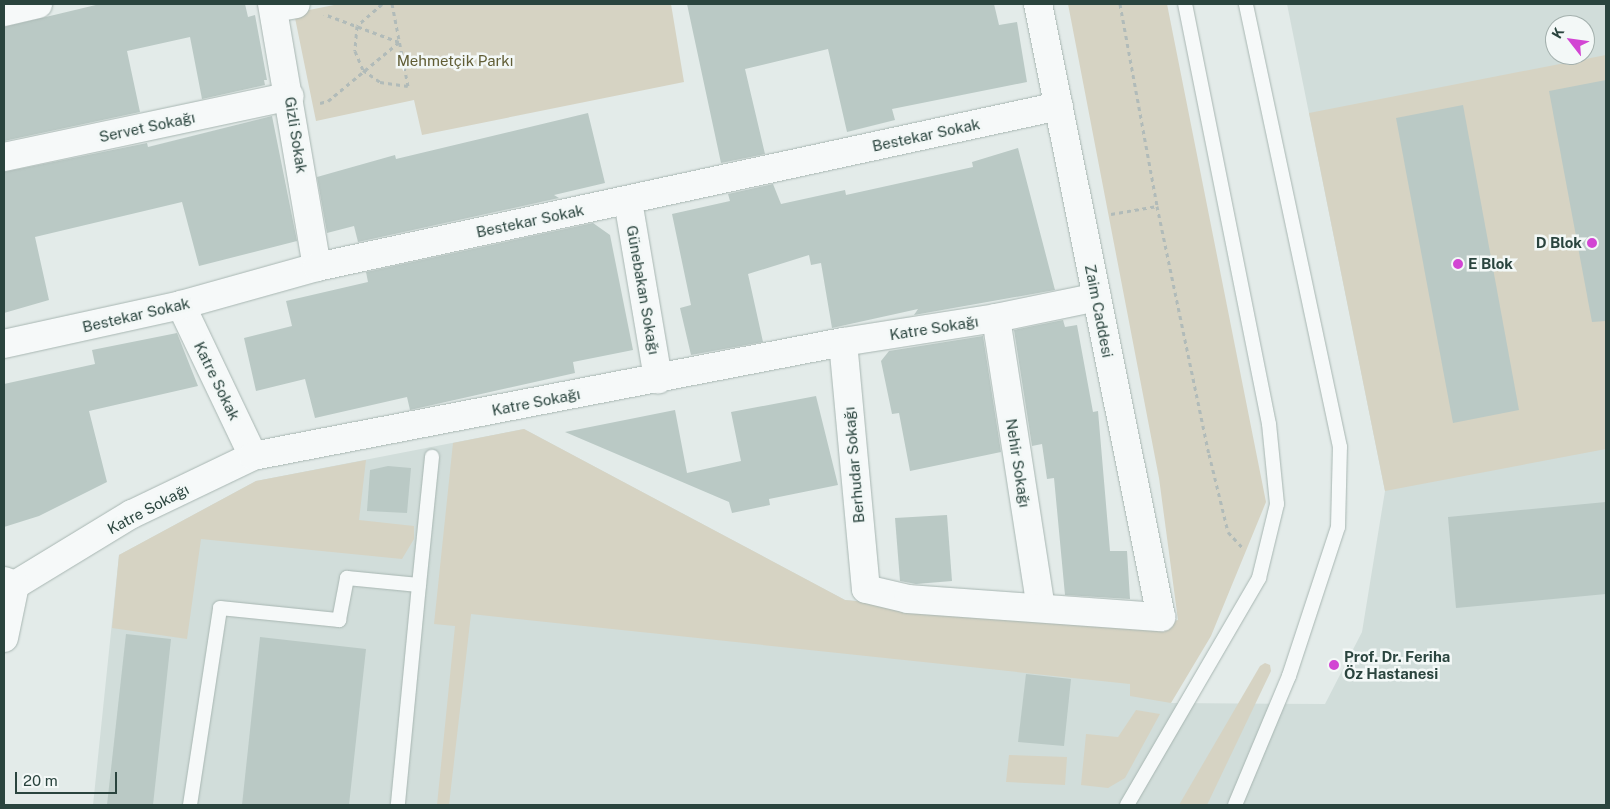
<!DOCTYPE html>
<meta charset="utf-8">
<style>
body{margin:0}
#map{position:relative;width:1610px;height:809px;overflow:hidden;background:#e3ebe9;font-family:"Public Sans",sans-serif}
div>[style]{position:absolute}
.built>*{inset:0;background:#d1ddda}
.green>*{inset:0;background:#d6d3c3}
.building>*{inset:0;background:#bac9c5}
.path>*{height:3px;margin-top:-1.5px;transform-origin:0;background:repeating-linear-gradient(90deg,#b1bbb9 0 4px,transparent 0 8px)}
.roads{filter:drop-shadow(0 0 1px #a8b6b2) drop-shadow(0 0 1px #a8b6b2)}
.service>*{height:14px;margin:-7px;padding:0 7px;transform-origin:7px;border-radius:7px;background:#f6f9f9}
.minor>*{height:28px;margin:-14px;padding:0 14px;transform-origin:14px;border-radius:14px;background:#f6f9f9}
.tertiary>*{height:28px;margin:-14px;padding:0 14px;transform-origin:14px;border-radius:14px;background:#f6f9f9}
.dots>*{width:14px;height:14px;translate:-50% -50%;box-sizing:border-box;border:2px solid #f3f8f7;border-radius:50%}
span{translate:-50% -50%;white-space:nowrap;text-align:center;line-height:1.15;-webkit-text-stroke:5px #f3f8f7;paint-order:stroke}
.park-label{font-size:15px;color:#615e36}
.street-label{font-size:15px;color:#2a443e}
.poi-label{font-size:15px;color:#2a443e;font-weight:700}
.right{translate:-100% -50%;text-align:right}
.left{translate:0 -50%;text-align:left}
.frame{position:absolute;inset:0;border:5px solid #2a443e;pointer-events:none}
.north{position:absolute;left:1545px;top:15px;width:50px;height:50px;box-sizing:border-box;background:#f3f8f7;border:1px solid #a3b0ad;border-radius:50%;rotate:300deg;font-size:14px;font-weight:700;line-height:20px;text-align:center;color:#2a443e}
.north::after{content:'';display:block;margin:auto;width:18px;height:22px;background:#d245d3;clip-path:polygon(50% 0,100% 100%,50% 72%,0 100%)}
.scale{position:absolute;left:15px;top:772px;width:102px;height:22px;box-sizing:border-box;border:2px solid #2a443e;border-top:0;padding-left:6px;font-size:15px;line-height:18px;white-space:nowrap;color:#2a443e;-webkit-text-stroke:4px #f3f8f7;paint-order:stroke}
</style>
<div id="map">
<div class="built">
<div style="clip-path:polygon(evenodd,1287px 4px,1606px 4px,1606px 805px,93px 805px,119px 555px,256px 481px,524px 429px,845px 600px,1147px 628px,1171px 703px,1325px 704px,1362px 632px,1385px 491px,1287px 4px,1555px 25px,1585px 25px,1585px 55px,1555px 55px,1555px 25px)"></div>
</div>
<div class="green">
<div style="clip-path:polygon(339px 4px,671px 4px,684px 82px,422px 135px,414px 100px,316px 121px,294px 13px)"></div>
<div style="clip-path:polygon(1068px 4px,1167px 4px,1266px 502px,1211px 636px,1171px 703px,1130px 696px,1130px 684px,471px 614px,449px 805px,437px 805px,455px 626px,434px 624px,453px 443px,524px 429px,845px 600px,1147px 628px,1178px 620px,1159px 478px)"></div>
<div style="clip-path:polygon(1606px 55px,1606px 449px,1385px 491px,1309px 113px)"></div>
<div style="clip-path:polygon(366px 460px,359px 520px,414px 526px,414px 539px,402px 559px,201px 539px,187px 639px,112px 628px,119px 555px,256px 481px)"></div>
<div style="clip-path:polygon(1265px 663px,1270px 665px,1271px 671px,1207px 805px,1179px 805px,1260px 666px)"></div>
<div style="clip-path:polygon(1136px 710px,1160px 714px,1125px 778px,1108px 788px,1081px 785px,1086px 734px,1118px 737px)"></div>
<div style="clip-path:polygon(1009px 755px,1067px 757px,1065px 785px,1006px 782px)"></div>
</div>
<div class="building">
<div style="clip-path:polygon(100px 4px,245px 4px,248px 17px,255px 15px,267px 80px,264px 80px,265px 85px,202px 99px,190px 37px,127px 51px,140px 112px,4px 141px,4px 27px)"></div>
<div style="clip-path:polygon(687px 4px,994px 4px,999px 25px,1017px 22px,1027px 82px,892px 109px,895px 120px,847px 132px,828px 49px,745px 69px,765px 154px,721px 163px)"></div>
<div style="clip-path:polygon(1606px 80px,1606px 321px,1592px 322px,1549px 91px)"></div>
<div style="clip-path:polygon(1463px 105px,1519px 410px,1453px 423px,1396px 118px)"></div>
<div style="clip-path:polygon(588px 113px,605px 183px,554px 195px,559px 198px,358px 242px,354px 226px,327px 233px,317px 177px,395px 155px,396px 159px)"></div>
<div style="clip-path:polygon(272px 116px,297px 241px,199px 266px,182px 202px,35px 237px,49px 300px,4px 313px,4px 172px,147px 143px,148px 147px)"></div>
<div style="clip-path:polygon(1018px 148px,1055px 290px,914px 315px,918px 309px,832px 328px,821px 263px,811px 265px,809px 255px,748px 274px,763px 342px,691px 355px,680px 308px,691px 305px,672px 214px,730px 201px,728px 194px,773px 184px,781px 204px,845px 190px,846px 195px,973px 167px,972px 162px)"></div>
<div style="clip-path:polygon(593px 223px,610px 235px,633px 350px,573px 362px,575px 373px,410px 410px,407px 397px,315px 418px,305px 379px,256px 391px,244px 338px,292px 326px,286px 301px,368px 282px,366px 272px)"></div>
<div style="clip-path:polygon(1063px 320px,1065px 327px,1077px 325px,1093px 412px,1098px 411px,1110px 551px,1127px 551px,1130px 599px,1065px 595px,1054px 478px,1047px 479px,1042px 444px,1032px 446px,1014px 330px)"></div>
<div style="clip-path:polygon(177px 333px,198px 386px,89px 411px,107px 482px,39px 516px,4px 527px,4px 384px,95px 364px,92px 350px)"></div>
<div style="clip-path:polygon(983px 336px,1001px 452px,910px 471px,899px 413px,892px 414px,881px 361px,889px 351px)"></div>
<div style="clip-path:polygon(816px 396px,838px 485px,769px 499px,770px 505px,732px 513px,729px 502px,565px 432px,675px 410px,687px 473px,741px 461px,731px 412px)"></div>
<div style="clip-path:polygon(388px 466px,411px 468px,407px 513px,367px 511px,370px 470px)"></div>
<div style="clip-path:polygon(1606px 502px,1606px 594px,1456px 608px,1448px 517px)"></div>
<div style="clip-path:polygon(947px 515px,952px 581px,916px 584px,900px 581px,895px 518px)"></div>
<div style="clip-path:polygon(126px 634px,171px 639px,153px 805px,107px 805px)"></div>
<div style="clip-path:polygon(260px 637px,366px 649px,349px 805px,242px 805px)"></div>
<div style="clip-path:polygon(1026px 674px,1071px 679px,1064px 746px,1018px 742px)"></div>
</div>
<div class="path">
<div style="left:382px;top:4px;width:33px;rotate:139deg"></div>
<div style="left:357px;top:26px;width:25px;rotate:95deg"></div>
<div style="left:355px;top:51px;width:21px;rotate:67deg"></div>
<div style="left:363px;top:70px;width:21px;rotate:35deg"></div>
<div style="left:380px;top:82px;width:28px;rotate:8deg"></div>
<div style="left:408px;top:86px;width:84px;rotate:-101deg"></div>
<div style="left:1120px;top:4px;width:205px;rotate:79.6deg"></div>
<div style="left:1157px;top:206px;width:253px;rotate:78.2deg"></div>
<div style="left:1209px;top:454px;width:80px;rotate:76.3deg"></div>
<div style="left:1228px;top:532px;width:21px;rotate:47deg"></div>
<div style="left:320px;top:103px;width:8px;rotate:-14deg"></div>
<div style="left:328px;top:101px;width:92px;rotate:-39.7deg"></div>
<div style="left:399px;top:42px;width:80px;rotate:-159.5deg"></div>
<div style="left:1111px;top:214px;width:47px;rotate:-9.9deg"></div>
</div>
<div class="roads">
<div class="service">
<div style="left:419px;top:585px;width:129px;rotate:-84.2deg"></div>
<div style="left:190px;top:805px;width:199px;rotate:-81.3deg"></div>
<div style="left:220px;top:608px;width:120px;rotate:5.8deg"></div>
<div style="left:339px;top:620px;width:43px;rotate:-79.2deg"></div>
<div style="left:347px;top:578px;width:72px;rotate:5.6deg"></div>
<div style="left:419px;top:585px;width:221px;rotate:95.5deg"></div>
<div style="left:1127px;top:805px;width:263px;rotate:-59.8deg"></div>
<div style="left:1259px;top:578px;width:76px;rotate:-76.3deg"></div>
<div style="left:1277px;top:504px;width:80px;rotate:-95.7deg"></div>
<div style="left:1269px;top:424px;width:428px;rotate:-101.3deg"></div>
<div style="left:1235px;top:805px;width:140px;rotate:-67.3deg"></div>
<div style="left:1289px;top:676px;width:157px;rotate:-71.8deg"></div>
<div style="left:1338px;top:527px;width:80px;rotate:-88.6deg"></div>
<div style="left:1340px;top:447px;width:453px;rotate:-102deg"></div>
</div>
<div class="minor">
<div style="left:272px;top:4px;width:267px;rotate:80.3deg"></div>
<div style="left:274px;top:8px;width:22px;rotate:-10deg"></div>
<div style="left:4px;top:12px;width:35px;rotate:-13deg"></div>
<div style="left:4px;top:157px;width:292px;rotate:-12deg"></div>
<div style="left:628px;top:201px;width:181px;rotate:80.4deg"></div>
<div style="left:181px;top:305px;width:167px;rotate:64.5deg"></div>
<div style="left:996px;top:318px;width:293px;rotate:81.2deg"></div>
<div style="left:843px;top:342px;width:248px;rotate:84.7deg"></div>
<div style="left:866px;top:589px;width:43px;rotate:13.4deg"></div>
<div style="left:908px;top:599px;width:254px;rotate:4.1deg"></div>
<div style="left:4px;top:344px;width:181px;rotate:-12.4deg"></div>
<div style="left:181px;top:305px;width:141px;rotate:-15.6deg"></div>
<div style="left:317px;top:267px;width:759px;rotate:-12.24deg"></div>
<div style="left:4px;top:581px;width:12px;rotate:20deg"></div>
<div style="left:15px;top:585px;width:137px;rotate:-31.3deg"></div>
<div style="left:132px;top:514px;width:134px;rotate:-25.6deg"></div>
<div style="left:253px;top:456px;width:601px;rotate:-10.94deg"></div>
<div style="left:843px;top:342px;width:155px;rotate:-8.9deg"></div>
<div style="left:996px;top:318px;width:103px;rotate:-11.7deg"></div>
<div style="left:4px;top:638px;width:54px;rotate:-78.3deg"></div>
</div>
<div class="tertiary">
<div style="left:1038px;top:4px;width:625px;rotate:78.65deg"></div>
</div>
</div>
<div class="dots">
<div style="left:1592px;top:243px;background:#d245d3"></div>
<div style="left:1458px;top:264px;background:#d245d3"></div>
<div style="left:1334px;top:665px;background:#d245d3"></div>
</div>
<div class="park-label">
<span style="left:455px;top:61px">Mehmetçik Parkı</span>
</div>
<div class="street-label">
<span style="left:147px;top:127px;rotate:-12deg">Servet Sokağı</span>
<span style="left:296px;top:135px;rotate:81deg">Gizli Sokak</span>
<span style="left:926px;top:135px;rotate:-12deg">Bestekar Sokak</span>
<span style="left:530px;top:221px;rotate:-12deg">Bestekar Sokak</span>
<span style="left:643px;top:290px;rotate:80deg">Günebakan Sokağı</span>
<span style="left:1099px;top:311px;rotate:79deg">Zaim Caddesi</span>
<span style="left:136px;top:315px;rotate:-13deg">Bestekar Sokak</span>
<span style="left:934px;top:328px;rotate:-9deg">Katre Sokağı</span>
<span style="left:217px;top:381px;rotate:64deg">Katre Sokak</span>
<span style="left:536px;top:402px;rotate:-11deg">Katre Sokağı</span>
<span style="left:1018px;top:463px;rotate:81deg">Nehir Sokağı</span>
<span style="left:854px;top:465px;rotate:-95deg">Berhudar Sokağı</span>
<span style="left:148px;top:509px;rotate:-28deg">Katre Sokağı</span>
</div>
<div class="poi-label">
<span class="right" style="left:1582px;top:243px">D Blok</span>
<span class="left" style="left:1468px;top:264px">E Blok</span>
<span class="left" style="left:1344px;top:665px">Prof. Dr. Feriha<br>Öz Hastanesi</span>
</div>
<div class="frame"></div>
<div class="north">K</div>
<div class="scale">20 m</div>
</div>
